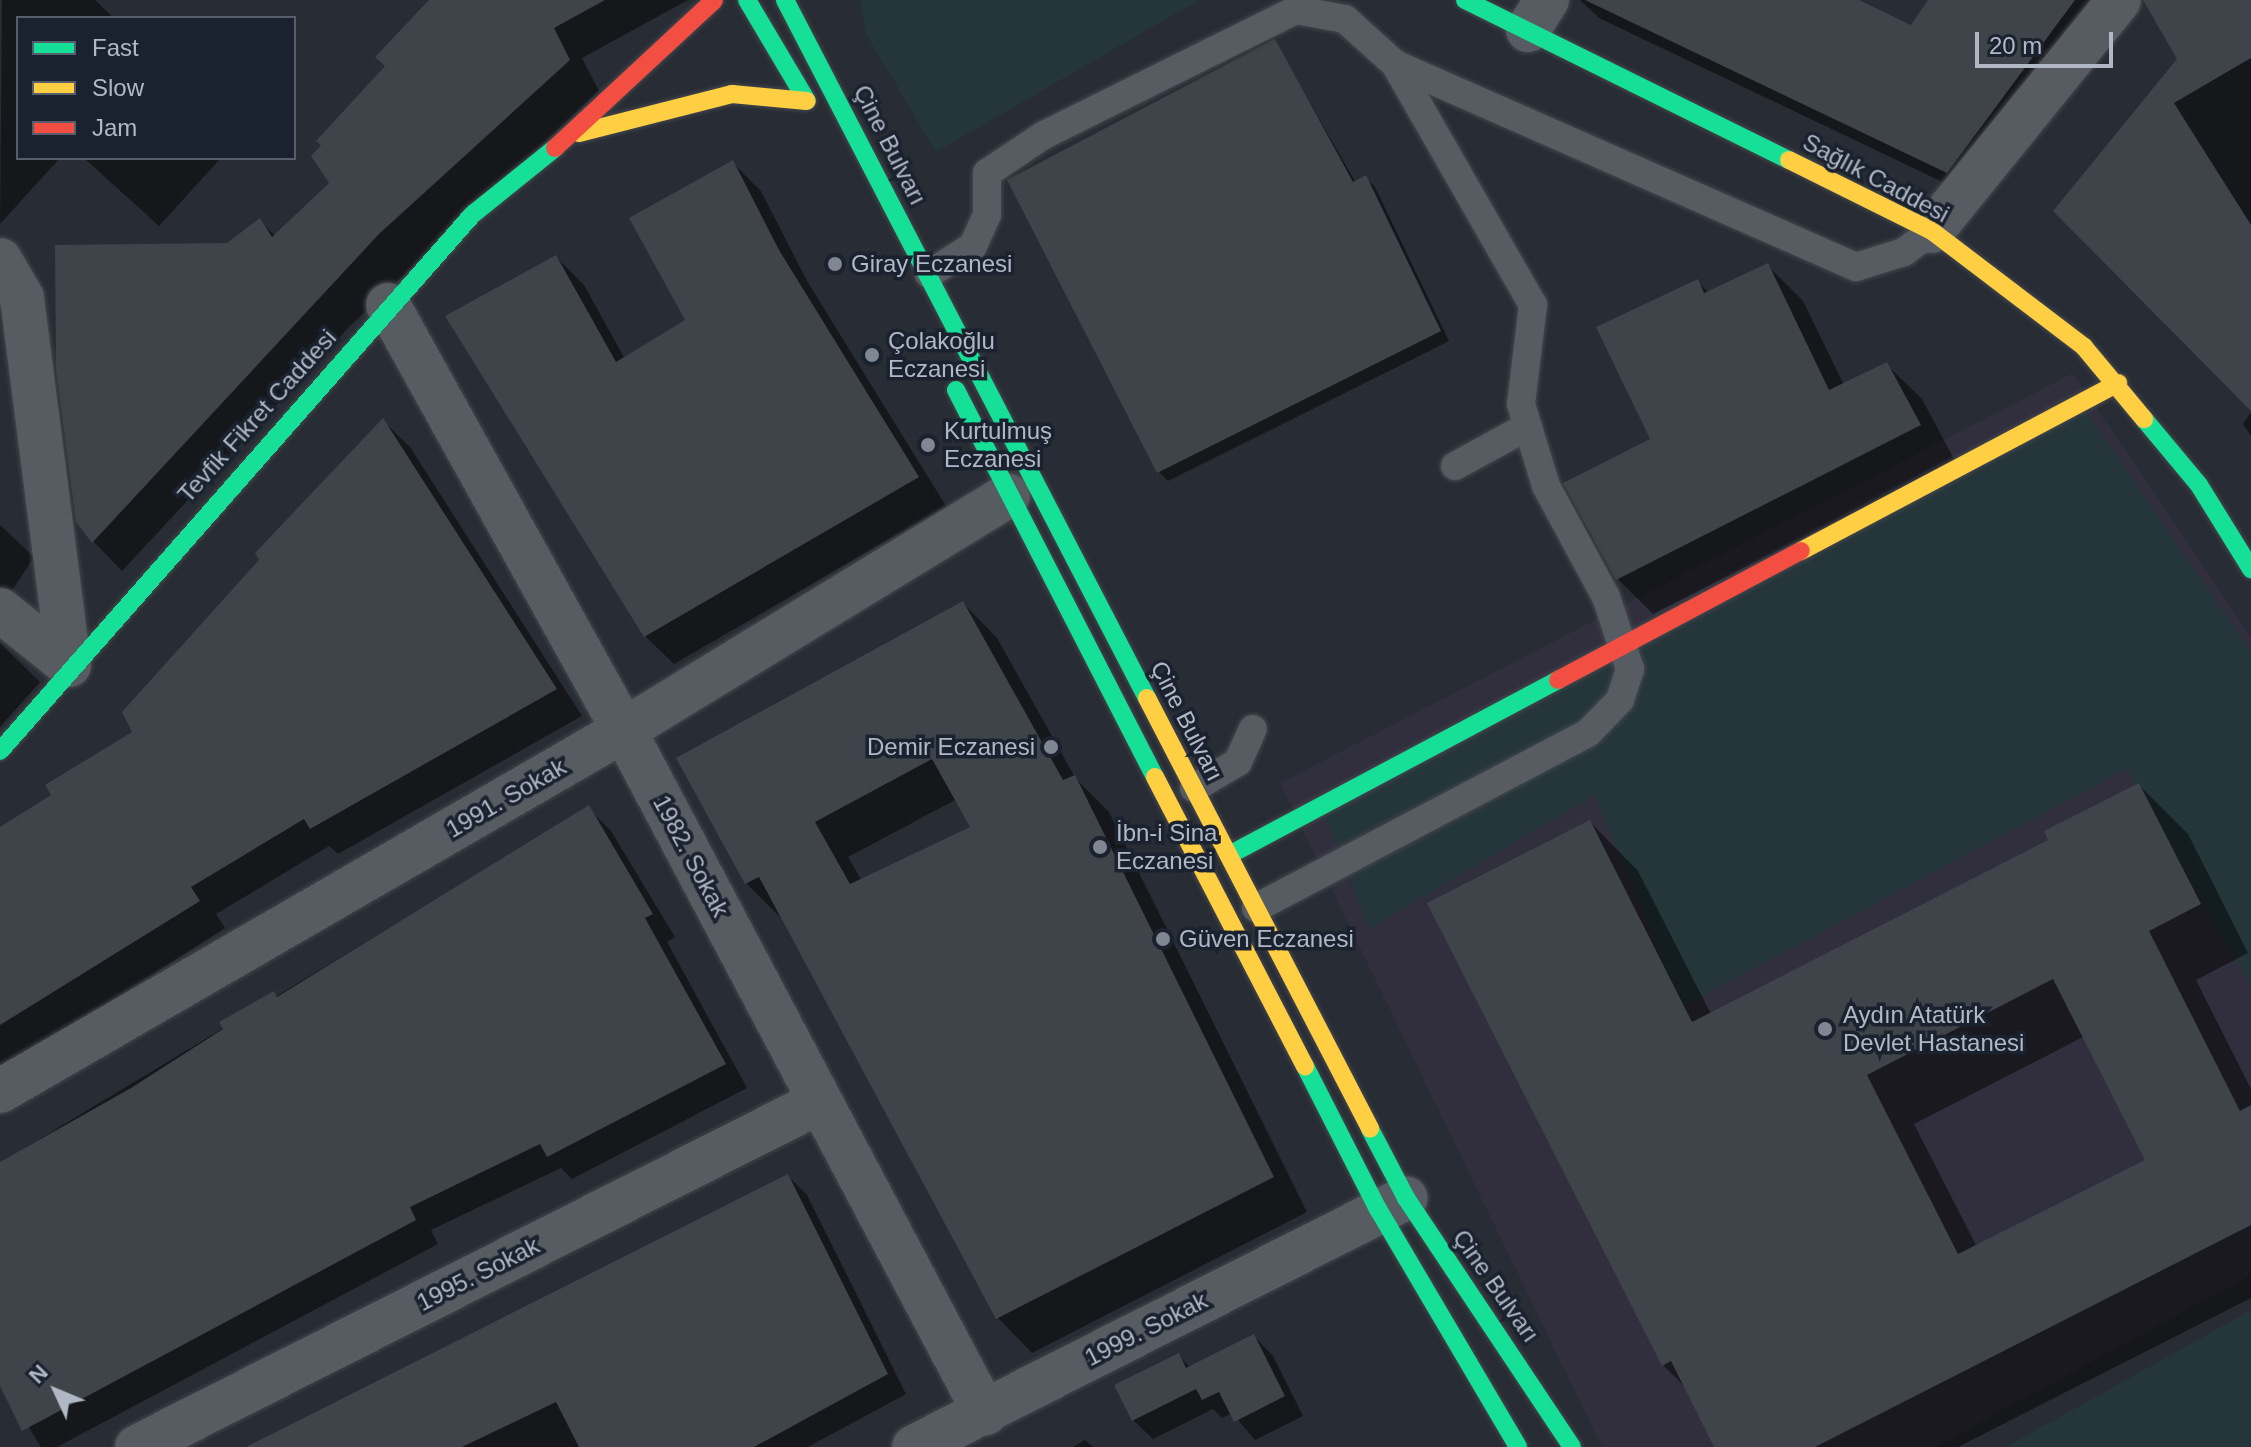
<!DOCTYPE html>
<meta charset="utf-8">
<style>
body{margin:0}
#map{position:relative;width:2251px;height:1447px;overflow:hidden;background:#282c34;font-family:Arial,sans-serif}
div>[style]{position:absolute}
.medical>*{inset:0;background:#312f3d}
.green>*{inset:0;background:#25363a}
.shadow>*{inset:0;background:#0007}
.building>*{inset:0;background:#3f434a}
.roads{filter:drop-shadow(0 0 2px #44474d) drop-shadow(0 0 2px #44474d)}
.lane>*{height:28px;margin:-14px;padding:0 14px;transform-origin:14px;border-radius:14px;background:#575b62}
.street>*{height:44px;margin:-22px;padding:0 22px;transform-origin:22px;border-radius:22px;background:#575b62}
.fast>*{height:18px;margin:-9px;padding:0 9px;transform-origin:9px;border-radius:9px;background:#16e098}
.slow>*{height:18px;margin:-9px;padding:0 9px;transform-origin:9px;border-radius:9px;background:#ffcf43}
.jam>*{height:18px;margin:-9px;padding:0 9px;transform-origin:9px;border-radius:9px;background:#f24e42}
.dots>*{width:22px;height:22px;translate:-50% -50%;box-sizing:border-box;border:4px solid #1b222f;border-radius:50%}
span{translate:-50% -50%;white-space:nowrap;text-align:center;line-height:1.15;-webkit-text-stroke:7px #1b222f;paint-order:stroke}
.street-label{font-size:24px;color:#b0b8c6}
.poi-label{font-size:24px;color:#b0b8c6}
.left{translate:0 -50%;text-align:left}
.right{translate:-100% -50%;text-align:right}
.legend{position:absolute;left:16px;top:16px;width:280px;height:144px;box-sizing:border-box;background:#1b222f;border:2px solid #575e6b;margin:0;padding:10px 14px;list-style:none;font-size:24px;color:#b0b8c6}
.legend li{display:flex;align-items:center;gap:16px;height:40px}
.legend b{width:40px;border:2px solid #575e6b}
.north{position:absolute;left:16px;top:1351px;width:80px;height:80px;-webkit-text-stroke:6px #1b222f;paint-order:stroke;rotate:314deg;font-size:22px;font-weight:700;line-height:32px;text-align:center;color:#b0b8c6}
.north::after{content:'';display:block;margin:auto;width:28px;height:36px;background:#b0b8c6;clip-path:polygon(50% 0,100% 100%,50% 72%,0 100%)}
.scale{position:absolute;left:1975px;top:32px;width:138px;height:36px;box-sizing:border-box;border:4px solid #b0b8c6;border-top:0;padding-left:10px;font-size:24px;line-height:28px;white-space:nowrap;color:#b0b8c6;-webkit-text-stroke:6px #1b222f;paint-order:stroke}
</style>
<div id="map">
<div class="medical">
<div style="clip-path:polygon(2073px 373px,2251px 637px,2251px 1275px,1935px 1447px,1602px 1447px,1280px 783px)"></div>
</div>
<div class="green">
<div style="clip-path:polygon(860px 0,1199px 0,936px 152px,866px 34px)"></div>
<div style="clip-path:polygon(2084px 408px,2251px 652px,2251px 987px,2127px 769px,1682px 1007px,1595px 795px,1369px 929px,1321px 806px)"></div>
<div style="clip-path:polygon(2251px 1310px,2251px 1447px,2006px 1447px)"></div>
</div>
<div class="shadow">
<div style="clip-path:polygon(2px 0,95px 0,114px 18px,18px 18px,18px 158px,60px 158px,0 224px)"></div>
<div style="clip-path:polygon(432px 0,688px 0,582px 58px,599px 91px,350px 326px,122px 571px,93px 541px,228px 245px,259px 220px,275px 236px,332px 183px,388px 67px)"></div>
<div style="clip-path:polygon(1580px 0,1854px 0,1911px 27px,1930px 0,2120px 0,1972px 196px,1599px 18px)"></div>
<div style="clip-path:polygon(2159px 0,2251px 0,2251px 408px,2055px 211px,2179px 59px)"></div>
<div style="clip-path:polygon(1275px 42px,1356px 183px,1366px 178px,1375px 187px,1449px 341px,1168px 481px,1159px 472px)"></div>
<div style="clip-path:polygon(84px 158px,221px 158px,159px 226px)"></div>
<div style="clip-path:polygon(733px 163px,761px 191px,807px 281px,946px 506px,674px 664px,645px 636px,556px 257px,584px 285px,625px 359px,688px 321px)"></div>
<div style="clip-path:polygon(1767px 265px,1803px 301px,1844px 385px,1886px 364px,1922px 399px,1955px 461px,1653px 614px,1618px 579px,1697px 281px,1709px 293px)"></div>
<div style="clip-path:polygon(2251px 412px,2251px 436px,2243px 424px)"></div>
<div style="clip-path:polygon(383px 421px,410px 447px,582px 716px,338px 854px,329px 846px,216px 914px,225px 928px,0 1072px,0 833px,135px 732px)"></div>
<div style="clip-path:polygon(0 525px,34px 557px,0 609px)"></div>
<div style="clip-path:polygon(evenodd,963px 603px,997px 638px,1076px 779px,1109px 812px,1307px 1212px,1032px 1353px,998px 1318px,781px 918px,746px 883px,963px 603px,957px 799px,973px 828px,862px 881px,848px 857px,957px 799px)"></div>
<div style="clip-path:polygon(0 643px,40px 682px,0 727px)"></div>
<div style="clip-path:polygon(evenodd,2139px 785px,2188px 834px,2248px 953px,2196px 980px,2251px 1089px,2251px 1298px,1958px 1447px,1717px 1447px,1687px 1389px,1663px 1365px,1590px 822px,1638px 871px,1711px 1014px,2051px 841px,2139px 785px,2085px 1036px,2148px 1160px,1977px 1247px,1914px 1124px,2085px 1036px)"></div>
<div style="clip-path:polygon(588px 808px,611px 831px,675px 937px,667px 942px,747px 1088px,572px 1179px,561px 1168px,431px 1230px,438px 1244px,57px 1447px,41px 1447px,0 1381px,0 1163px)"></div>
<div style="clip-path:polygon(788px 1176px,807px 1195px,906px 1394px,808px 1447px,250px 1447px)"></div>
<div style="clip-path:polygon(1254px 1336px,1273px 1356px,1303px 1416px,1255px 1440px,1232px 1413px,1222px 1418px,1213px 1409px,1153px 1439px,1133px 1420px,1178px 1355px,1191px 1368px)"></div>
<div style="clip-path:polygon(1085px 1440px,1093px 1447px,1073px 1447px)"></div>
</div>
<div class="building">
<div style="clip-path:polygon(429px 0,605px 0,554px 28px,570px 60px,379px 234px,92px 543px,76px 522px,56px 369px,55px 245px,227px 243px,260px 218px,272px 237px,329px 183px,311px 156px,321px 145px,316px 141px,385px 66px,375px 57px)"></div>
<div style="clip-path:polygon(1585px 0,1859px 0,1911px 25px,1928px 0,2075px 0,1947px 173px)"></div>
<div style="clip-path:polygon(2143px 0,2251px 0,2251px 58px,2174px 103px,2251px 225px,2251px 411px,2053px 211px,2177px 59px)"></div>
<div style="clip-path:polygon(1275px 39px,1353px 182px,1366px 175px,1441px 331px,1157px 473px,1007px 180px)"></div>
<div style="clip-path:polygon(733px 160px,779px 250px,919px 477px,644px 637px,445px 316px,556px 255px,616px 362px,685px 320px,629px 218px)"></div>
<div style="clip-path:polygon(1768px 263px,1829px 390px,1887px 362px,1921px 425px,1616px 580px,1563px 483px,1650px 439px,1596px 327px,1698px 279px,1704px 293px)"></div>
<div style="clip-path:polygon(383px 418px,557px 689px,310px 829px,304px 819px,191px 887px,200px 901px,0 1025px,0 827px,51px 795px,45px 785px,132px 732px,122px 712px,259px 560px,255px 553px)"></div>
<div style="clip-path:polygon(evenodd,963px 601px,1063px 780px,1075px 775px,1274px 1177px,996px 1319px,759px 877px,745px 884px,676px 758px,963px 601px,932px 759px,970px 827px,850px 884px,815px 822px,932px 759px)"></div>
<div style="clip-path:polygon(evenodd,2139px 783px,2201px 904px,2149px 931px,2240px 1111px,2251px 1105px,2251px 1225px,1815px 1447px,1714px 1447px,1671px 1361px,1662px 1366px,1427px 903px,1590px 820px,1692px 1022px,2048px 840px,2044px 831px,2139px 783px,2053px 979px,2145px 1160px,1958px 1254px,1867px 1075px,2053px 979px)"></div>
<div style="clip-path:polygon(589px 805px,653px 914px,645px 918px,726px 1064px,547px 1157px,540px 1144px,410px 1207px,416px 1220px,22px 1431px,0 1386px,0 1162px,131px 1088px,223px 1029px,219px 1022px,274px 991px,277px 997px)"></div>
<div style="clip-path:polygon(788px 1174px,888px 1374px,754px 1447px,579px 1447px,556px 1402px,462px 1447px,246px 1447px)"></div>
<div style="clip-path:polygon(1254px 1334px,1285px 1396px,1234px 1422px,1219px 1392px,1202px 1400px,1196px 1389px,1132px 1421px,1114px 1385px,1179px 1353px,1186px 1368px)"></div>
</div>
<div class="roads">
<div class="lane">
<div style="left:929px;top:274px;width:52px;rotate:-32.5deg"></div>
<div style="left:973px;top:246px;width:34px;rotate:-66deg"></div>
<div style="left:987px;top:215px;width:42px;rotate:-90deg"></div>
<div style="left:987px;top:173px;width:69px;rotate:-33.7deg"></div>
<div style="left:1044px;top:135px;width:281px;rotate:-26.4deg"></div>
<div style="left:1296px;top:10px;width:50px;rotate:10.4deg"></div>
<div style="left:1345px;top:19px;width:67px;rotate:42deg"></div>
<div style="left:1395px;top:64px;width:504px;rotate:23.77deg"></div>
<div style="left:1856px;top:267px;width:50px;rotate:-17.4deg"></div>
<div style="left:1904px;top:252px;width:35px;rotate:-37deg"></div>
<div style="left:1455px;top:466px;width:83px;rotate:-28.7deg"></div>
<div style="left:1194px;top:788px;width:51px;rotate:-30.6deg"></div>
<div style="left:1238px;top:762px;width:36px;rotate:-66deg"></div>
<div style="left:1256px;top:908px;width:375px;rotate:-27.8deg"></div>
<div style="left:1588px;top:733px;width:46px;rotate:-45.9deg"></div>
<div style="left:1620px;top:700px;width:33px;rotate:-72deg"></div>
<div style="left:1630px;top:669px;width:76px;rotate:-108.4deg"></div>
<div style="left:1606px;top:597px;width:126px;rotate:-118.4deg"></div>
<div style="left:1546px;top:486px;width:86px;rotate:-107deg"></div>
<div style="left:1521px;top:404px;width:100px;rotate:-83.1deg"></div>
<div style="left:1533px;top:305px;width:278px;rotate:-119.8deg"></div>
</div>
<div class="street">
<div style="left:1528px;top:30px;width:36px;rotate:-58deg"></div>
<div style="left:1932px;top:231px;width:297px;rotate:-51deg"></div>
<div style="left:0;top:260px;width:44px;rotate:59.9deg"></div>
<div style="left:22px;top:298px;width:370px;rotate:82.7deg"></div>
<div style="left:388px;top:305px;width:486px;rotate:61deg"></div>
<div style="left:624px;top:730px;width:773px;rotate:62.14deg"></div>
<div style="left:0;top:610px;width:88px;rotate:38.6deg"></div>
<div style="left:0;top:1091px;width:721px;rotate:-30.05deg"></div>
<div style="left:624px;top:730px;width:450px;rotate:-31.4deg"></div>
<div style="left:137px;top:1447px;width:764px;rotate:-26.83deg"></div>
<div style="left:914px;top:1447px;width:551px;rotate:-26.84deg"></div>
</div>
<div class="fast">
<div style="left:747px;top:0;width:117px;rotate:59.3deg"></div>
<div style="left:785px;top:0;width:786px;rotate:62.59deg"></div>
<div style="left:1465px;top:0;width:361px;rotate:26.3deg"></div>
<div style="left:956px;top:390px;width:435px;rotate:62.8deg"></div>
<div style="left:2144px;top:419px;width:86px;rotate:50.2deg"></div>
<div style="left:2199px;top:485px;width:99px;rotate:58.2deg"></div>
<div style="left:0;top:751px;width:716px;rotate:-48.63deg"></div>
<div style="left:473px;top:214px;width:105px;rotate:-38.8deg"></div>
<div style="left:1229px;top:855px;width:373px;rotate:-28deg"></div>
<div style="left:1305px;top:1066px;width:161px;rotate:63deg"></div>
<div style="left:1378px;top:1209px;width:276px;rotate:59.5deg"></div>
<div style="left:1370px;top:1129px;width:78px;rotate:62.4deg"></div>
<div style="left:1406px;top:1198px;width:299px;rotate:56.3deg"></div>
</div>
<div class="slow">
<div style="left:579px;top:133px;width:158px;rotate:-14.3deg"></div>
<div style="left:732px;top:94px;width:75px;rotate:5.3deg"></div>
<div style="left:1789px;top:160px;width:160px;rotate:26.4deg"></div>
<div style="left:1932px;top:231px;width:191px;rotate:37.3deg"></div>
<div style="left:2084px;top:347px;width:94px;rotate:50.2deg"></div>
<div style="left:1801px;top:551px;width:359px;rotate:-27.9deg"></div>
<div style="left:1147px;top:698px;width:485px;rotate:62.6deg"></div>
<div style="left:1155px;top:777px;width:326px;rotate:62.6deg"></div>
</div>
<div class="jam">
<div style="left:555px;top:148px;width:217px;rotate:-42.9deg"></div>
<div style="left:1558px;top:680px;width:275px;rotate:-28deg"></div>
</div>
</div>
<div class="dots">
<div style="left:835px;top:264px;background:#808793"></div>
<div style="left:872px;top:355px;background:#808793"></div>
<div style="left:928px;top:445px;background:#808793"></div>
<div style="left:1051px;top:747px;background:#808793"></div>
<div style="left:1100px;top:847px;background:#808793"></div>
<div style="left:1163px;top:939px;background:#808793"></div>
<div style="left:1825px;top:1029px;background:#808793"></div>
</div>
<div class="street-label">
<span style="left:890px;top:145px;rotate:63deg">Çine Bulvarı</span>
<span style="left:1876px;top:178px;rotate:28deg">Sağlık Caddesi</span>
<span style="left:257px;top:416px;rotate:-48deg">Tevfik Fikret Caddesi</span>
<span style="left:1187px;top:721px;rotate:63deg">Çine Bulvarı</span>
<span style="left:506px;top:798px;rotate:-30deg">1991. Sokak</span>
<span style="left:691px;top:856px;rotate:62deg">1982. Sokak</span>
<span style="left:478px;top:1274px;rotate:-27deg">1995. Sokak</span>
<span style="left:1496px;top:1286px;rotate:55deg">Çine Bulvarı</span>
<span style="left:1146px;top:1329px;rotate:-27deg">1999. Sokak</span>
</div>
<div class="poi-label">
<span class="left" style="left:851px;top:264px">Giray Eczanesi</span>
<span class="left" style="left:888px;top:355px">Çolakoğlu<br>Eczanesi</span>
<span class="left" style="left:944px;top:445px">Kurtulmuş<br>Eczanesi</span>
<span class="right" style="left:1035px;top:747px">Demir Eczanesi</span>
<span class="left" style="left:1116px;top:847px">İbn-i Sina<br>Eczanesi</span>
<span class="left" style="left:1179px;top:939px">Güven Eczanesi</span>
<span class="left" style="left:1843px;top:1029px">Aydın Atatürk<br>Devlet Hastanesi</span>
</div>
<ul class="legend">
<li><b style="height:10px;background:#16e098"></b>Fast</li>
<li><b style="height:10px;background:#ffcf43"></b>Slow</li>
<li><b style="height:10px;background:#f24e42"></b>Jam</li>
</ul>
<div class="north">N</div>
<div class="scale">20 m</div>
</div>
